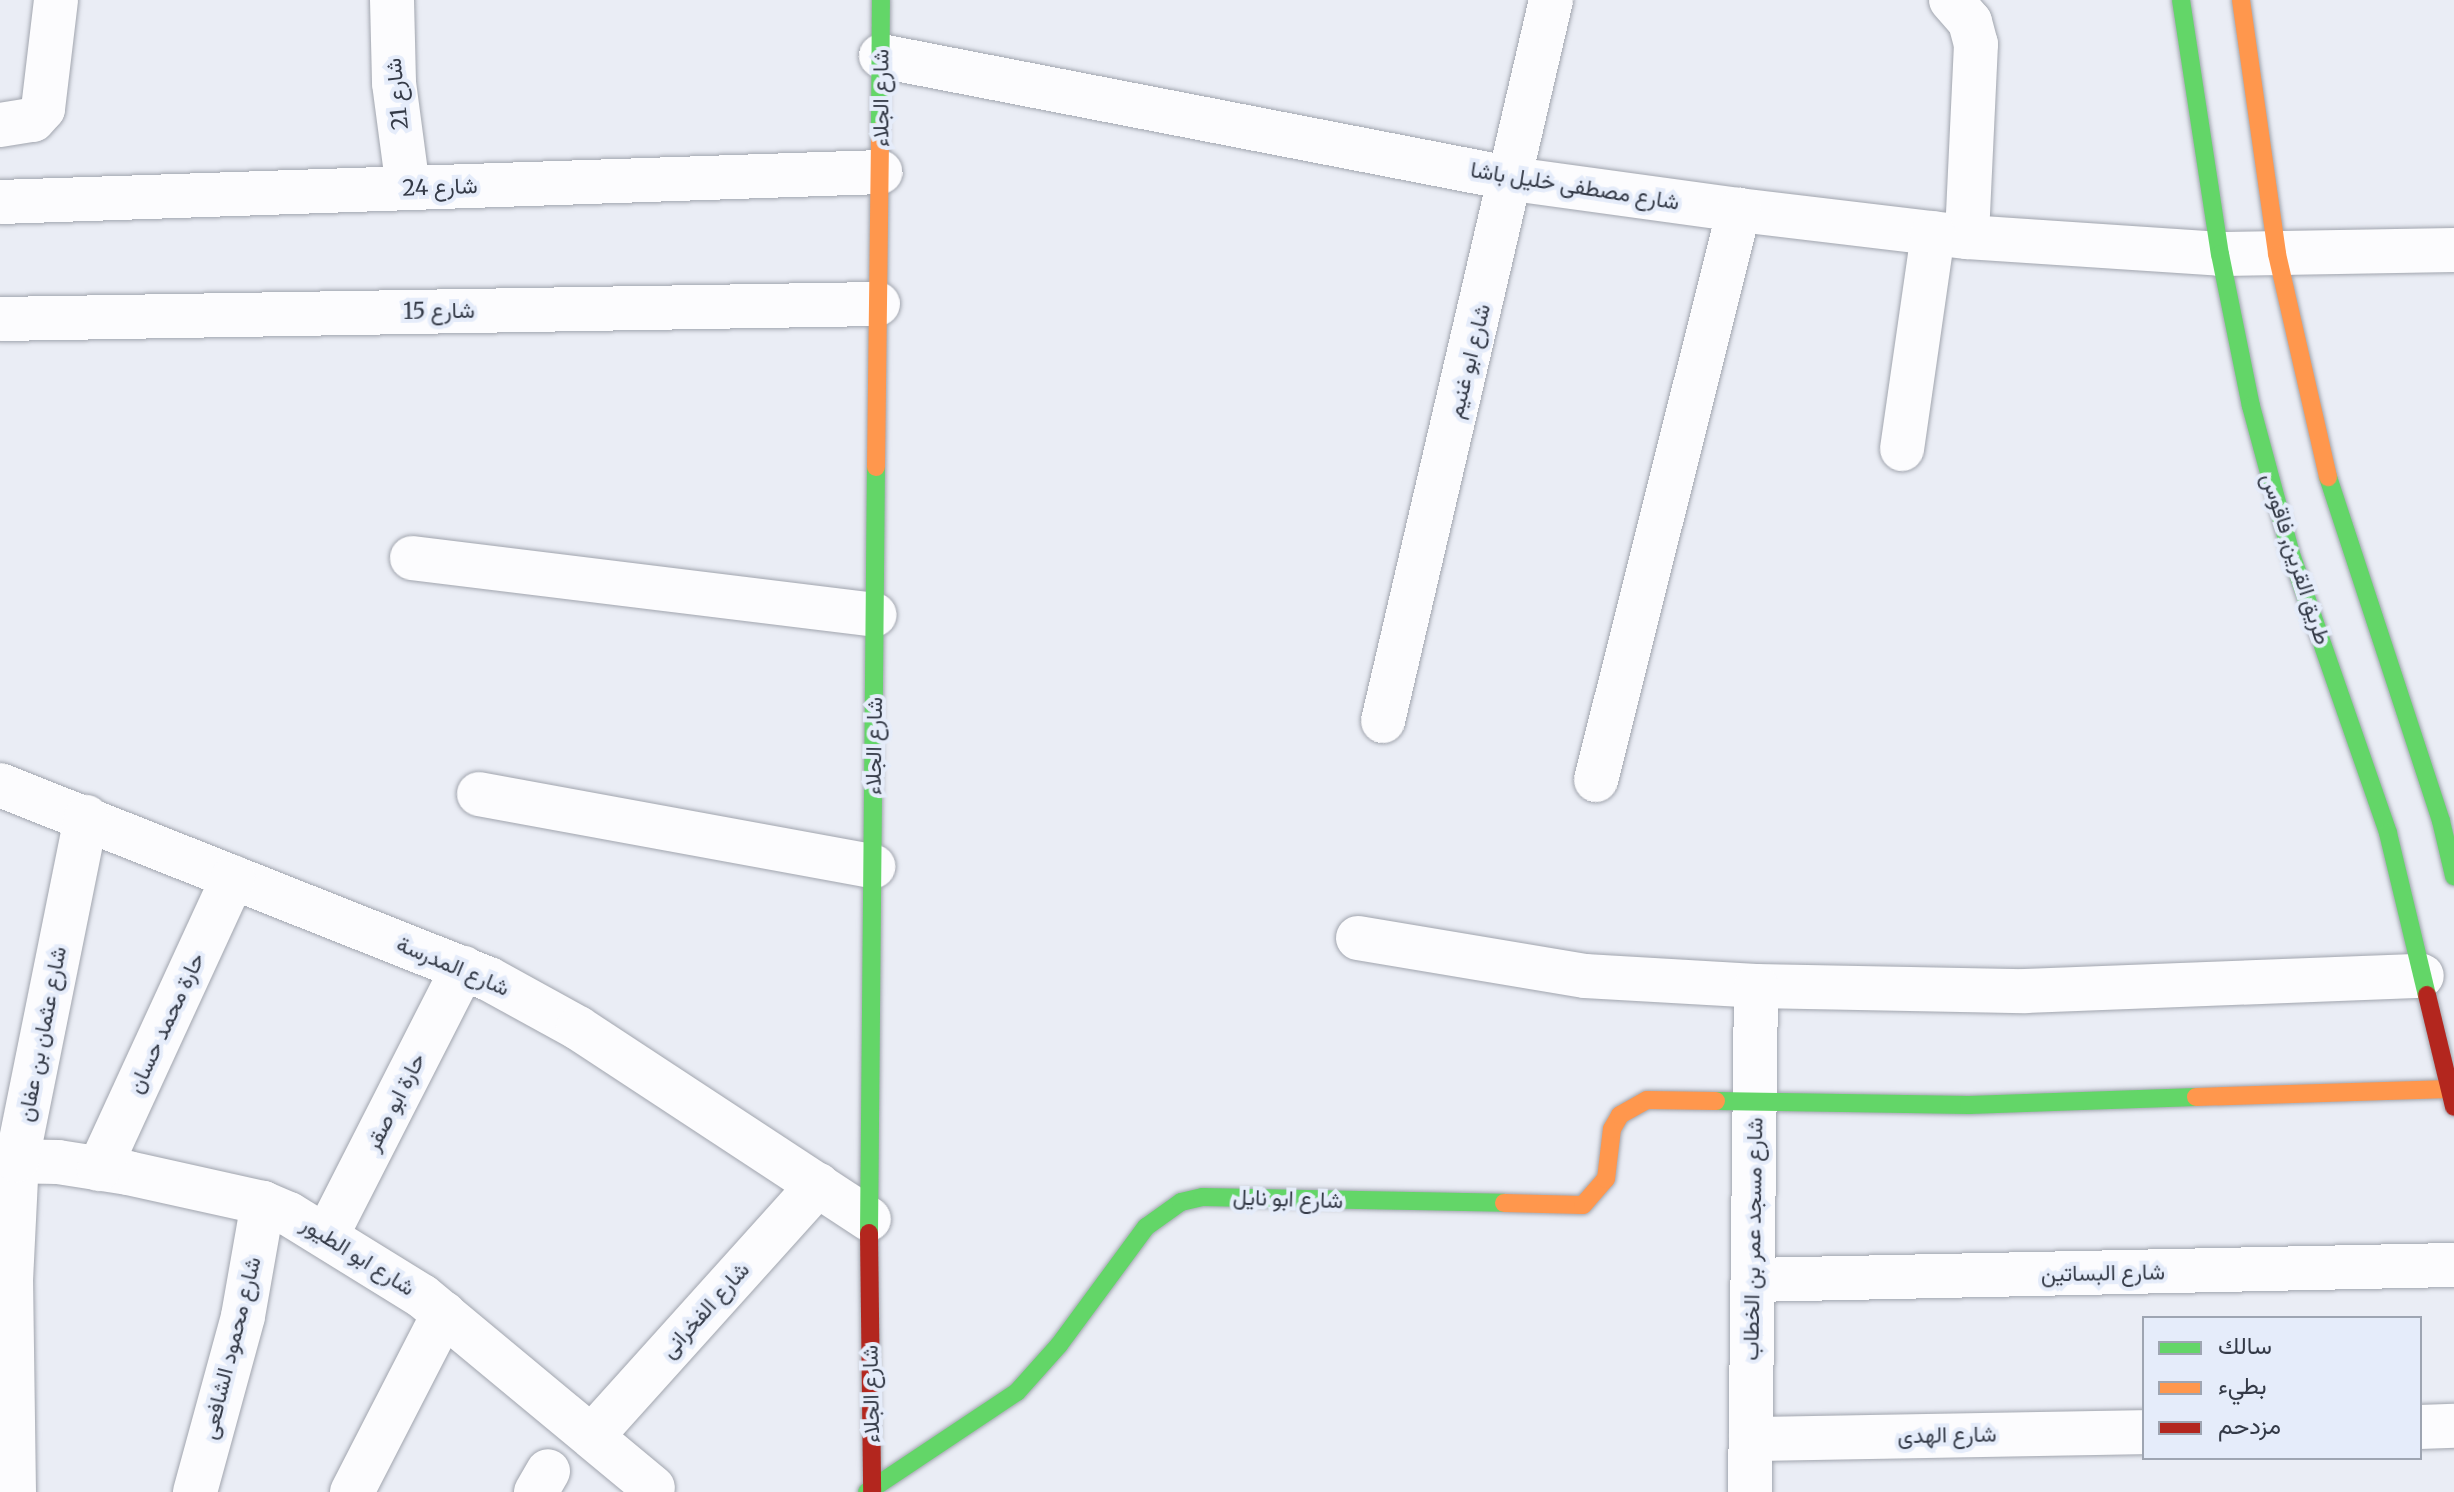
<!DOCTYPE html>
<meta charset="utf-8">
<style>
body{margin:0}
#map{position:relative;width:2454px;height:1492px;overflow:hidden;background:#eaedf5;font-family:Merriweather,Vazirmatn,serif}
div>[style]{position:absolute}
.roads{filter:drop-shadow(0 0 2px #a1a5ae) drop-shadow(0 0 2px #a1a5ae)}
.street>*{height:44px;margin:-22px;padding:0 22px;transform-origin:22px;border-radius:22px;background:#fcfcfe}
.fast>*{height:18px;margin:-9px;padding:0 9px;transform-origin:9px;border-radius:9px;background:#63d668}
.slow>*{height:18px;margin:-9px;padding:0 9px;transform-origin:9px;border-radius:9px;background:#ff974d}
.jam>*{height:18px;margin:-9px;padding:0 9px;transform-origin:9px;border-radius:9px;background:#b3261e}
span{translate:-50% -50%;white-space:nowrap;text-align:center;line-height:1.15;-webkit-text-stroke:8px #e5ecfa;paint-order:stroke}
.street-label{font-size:22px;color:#343a47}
.legend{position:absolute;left:2142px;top:1316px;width:280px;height:144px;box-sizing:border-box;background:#e5ecfa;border:2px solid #9ea5b2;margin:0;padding:10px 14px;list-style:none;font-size:24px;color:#343a47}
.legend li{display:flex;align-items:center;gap:16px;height:40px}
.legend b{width:40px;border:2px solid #9ea5b2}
</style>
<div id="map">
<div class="roads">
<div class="street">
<div style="left:392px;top:0;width:83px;rotate:88.6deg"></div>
<div style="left:394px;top:83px;width:106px;rotate:82.4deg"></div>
<div style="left:1951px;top:0;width:29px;rotate:49deg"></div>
<div style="left:1970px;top:22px;width:23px;rotate:75deg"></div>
<div style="left:1976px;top:44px;width:193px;rotate:92.7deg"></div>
<div style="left:881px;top:56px;width:644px;rotate:11.01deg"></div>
<div style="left:1513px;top:179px;width:228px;rotate:7.8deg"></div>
<div style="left:1739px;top:210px;width:230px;rotate:6.8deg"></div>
<div style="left:1967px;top:237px;width:254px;rotate:3.8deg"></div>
<div style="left:2220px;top:254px;width:234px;rotate:-1deg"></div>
<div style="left:0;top:125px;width:33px;rotate:-9deg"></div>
<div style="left:33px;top:120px;width:15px;rotate:-48deg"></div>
<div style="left:43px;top:109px;width:110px;rotate:-83.2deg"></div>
<div style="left:0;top:202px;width:881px;rotate:-1.95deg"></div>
<div style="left:0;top:319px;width:878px;rotate:-0.98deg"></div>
<div style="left:1902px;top:449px;width:218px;rotate:-81.8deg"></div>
<div style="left:412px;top:558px;width:466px;rotate:7deg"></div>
<div style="left:1383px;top:721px;width:740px;rotate:-76.88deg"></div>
<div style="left:1596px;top:780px;width:588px;rotate:-75.92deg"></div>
<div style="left:0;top:785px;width:526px;rotate:21.64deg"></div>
<div style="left:489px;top:979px;width:102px;rotate:28.8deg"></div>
<div style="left:578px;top:1028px;width:348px;rotate:33.3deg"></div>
<div style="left:479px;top:794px;width:401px;rotate:10.4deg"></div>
<div style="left:1358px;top:938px;width:230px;rotate:9.5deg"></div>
<div style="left:1585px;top:976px;width:171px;rotate:3.3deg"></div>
<div style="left:1756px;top:986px;width:269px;rotate:1.1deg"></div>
<div style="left:2025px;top:991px;width:397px;rotate:-2.2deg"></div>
<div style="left:0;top:1161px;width:58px;rotate:1deg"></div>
<div style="left:58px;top:1162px;width:71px;rotate:8.9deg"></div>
<div style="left:128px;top:1173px;width:138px;rotate:12.5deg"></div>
<div style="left:263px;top:1203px;width:28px;rotate:23deg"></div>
<div style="left:289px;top:1214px;width:156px;rotate:31.7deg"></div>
<div style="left:422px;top:1296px;width:300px;rotate:39.7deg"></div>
<div style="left:99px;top:1169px;width:321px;rotate:-65.3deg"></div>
<div style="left:327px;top:1235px;width:300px;rotate:-63deg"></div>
<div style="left:1753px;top:1280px;width:701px;rotate:-1.23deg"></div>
<div style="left:2420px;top:1427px;width:34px;rotate:-2deg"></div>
<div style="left:592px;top:1436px;width:338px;rotate:-48deg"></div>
<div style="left:1751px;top:1439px;width:393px;rotate:-1deg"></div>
<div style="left:14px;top:1492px;width:211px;rotate:-90.8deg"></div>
<div style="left:11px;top:1281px;width:121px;rotate:-87.2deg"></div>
<div style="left:17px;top:1160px;width:350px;rotate:-78.6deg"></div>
<div style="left:195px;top:1492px;width:182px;rotate:-74.7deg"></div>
<div style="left:243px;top:1316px;width:115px;rotate:-80deg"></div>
<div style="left:352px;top:1492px;width:201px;rotate:-62.8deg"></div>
<div style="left:536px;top:1492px;width:24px;rotate:-60deg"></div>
<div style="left:1750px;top:1492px;width:506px;rotate:-89.32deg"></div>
</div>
<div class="fast">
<div style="left:2181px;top:0;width:257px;rotate:81.3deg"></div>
<div style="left:2220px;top:254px;width:155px;rotate:78.5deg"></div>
<div style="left:2251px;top:406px;width:153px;rotate:74.9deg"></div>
<div style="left:2291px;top:554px;width:295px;rotate:70.8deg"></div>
<div style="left:2388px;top:833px;width:167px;rotate:76.5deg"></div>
<div style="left:880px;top:130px;width:130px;rotate:-89.6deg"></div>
<div style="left:2328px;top:477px;width:362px;rotate:71.8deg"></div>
<div style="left:2441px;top:821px;width:57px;rotate:76.7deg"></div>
<div style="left:1716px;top:1101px;width:253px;rotate:0.9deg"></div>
<div style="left:1969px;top:1105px;width:227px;rotate:-2deg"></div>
<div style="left:869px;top:1233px;width:766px;rotate:-89.48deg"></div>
<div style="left:867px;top:1492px;width:180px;rotate:-33.7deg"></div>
<div style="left:1017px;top:1392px;width:63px;rotate:-48.2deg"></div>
<div style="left:1059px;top:1345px;width:147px;rotate:-53.6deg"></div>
<div style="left:1146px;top:1227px;width:43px;rotate:-35.5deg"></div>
<div style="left:1181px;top:1202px;width:22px;rotate:-13deg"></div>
<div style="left:1202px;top:1197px;width:302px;rotate:1.1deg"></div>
</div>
<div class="slow">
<div style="left:2241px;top:0;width:257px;rotate:81.9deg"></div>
<div style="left:2277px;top:254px;width:229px;rotate:77.1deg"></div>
<div style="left:876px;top:467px;width:337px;rotate:-89.3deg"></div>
<div style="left:2196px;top:1097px;width:253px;rotate:-1.8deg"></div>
<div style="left:1504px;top:1203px;width:79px;rotate:1.5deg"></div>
<div style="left:1583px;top:1205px;width:35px;rotate:-49deg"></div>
<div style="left:1606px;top:1179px;width:50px;rotate:-83.2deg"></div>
<div style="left:1612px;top:1129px;width:16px;rotate:-60deg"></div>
<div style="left:1620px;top:1115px;width:31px;rotate:-29deg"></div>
<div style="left:1647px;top:1100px;width:69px;rotate:0.8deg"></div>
</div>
<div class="jam">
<div style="left:2427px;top:995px;width:115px;rotate:76.4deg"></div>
<div style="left:869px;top:1233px;width:259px;rotate:89.3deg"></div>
</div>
</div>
<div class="street-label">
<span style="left:397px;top:94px;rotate:-96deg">شارع 21</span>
<span style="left:881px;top:98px;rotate:-90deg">شارع الجلاء</span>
<span style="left:1575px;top:186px;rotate:9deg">شارع مصطفى خليل باشا</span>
<span style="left:440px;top:187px;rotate:-2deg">شارع 24</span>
<span style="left:439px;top:311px;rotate:-1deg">شارع 15</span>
<span style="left:1469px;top:361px;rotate:-76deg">شارع ابو غنيم</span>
<span style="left:2296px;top:559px;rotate:72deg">طريق القرين, فاقوس</span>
<span style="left:874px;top:746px;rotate:-89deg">شارع الجلاء</span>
<span style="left:453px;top:966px;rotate:23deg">شارع المدرسة</span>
<span style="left:166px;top:1023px;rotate:-65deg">حارة محمد حسان</span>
<span style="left:42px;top:1034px;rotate:-79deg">شارع عثمان بن عفان</span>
<span style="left:395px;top:1102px;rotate:-63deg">حارة ابو صقر</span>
<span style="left:1288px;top:1199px;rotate:2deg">شارع ابو نايل</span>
<span style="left:1753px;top:1239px;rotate:-89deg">شارع مسجد عمر بن الخطاب</span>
<span style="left:358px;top:1256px;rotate:32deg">شارع ابو الطيور</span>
<span style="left:2103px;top:1273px;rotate:-1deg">شارع البساتين</span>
<span style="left:705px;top:1310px;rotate:-48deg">شارع الفخرانى</span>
<span style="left:231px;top:1348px;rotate:-76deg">شارع محمود الشافعى</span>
<span style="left:871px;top:1394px;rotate:-91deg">شارع الجلاء</span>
<span style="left:1947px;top:1435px;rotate:-1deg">شارع الهدى</span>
</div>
<ul class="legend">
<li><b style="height:10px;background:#63d668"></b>سالك</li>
<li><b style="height:10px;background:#ff974d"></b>بطيء</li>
<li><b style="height:10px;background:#b3261e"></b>مزدحم</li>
</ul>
</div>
